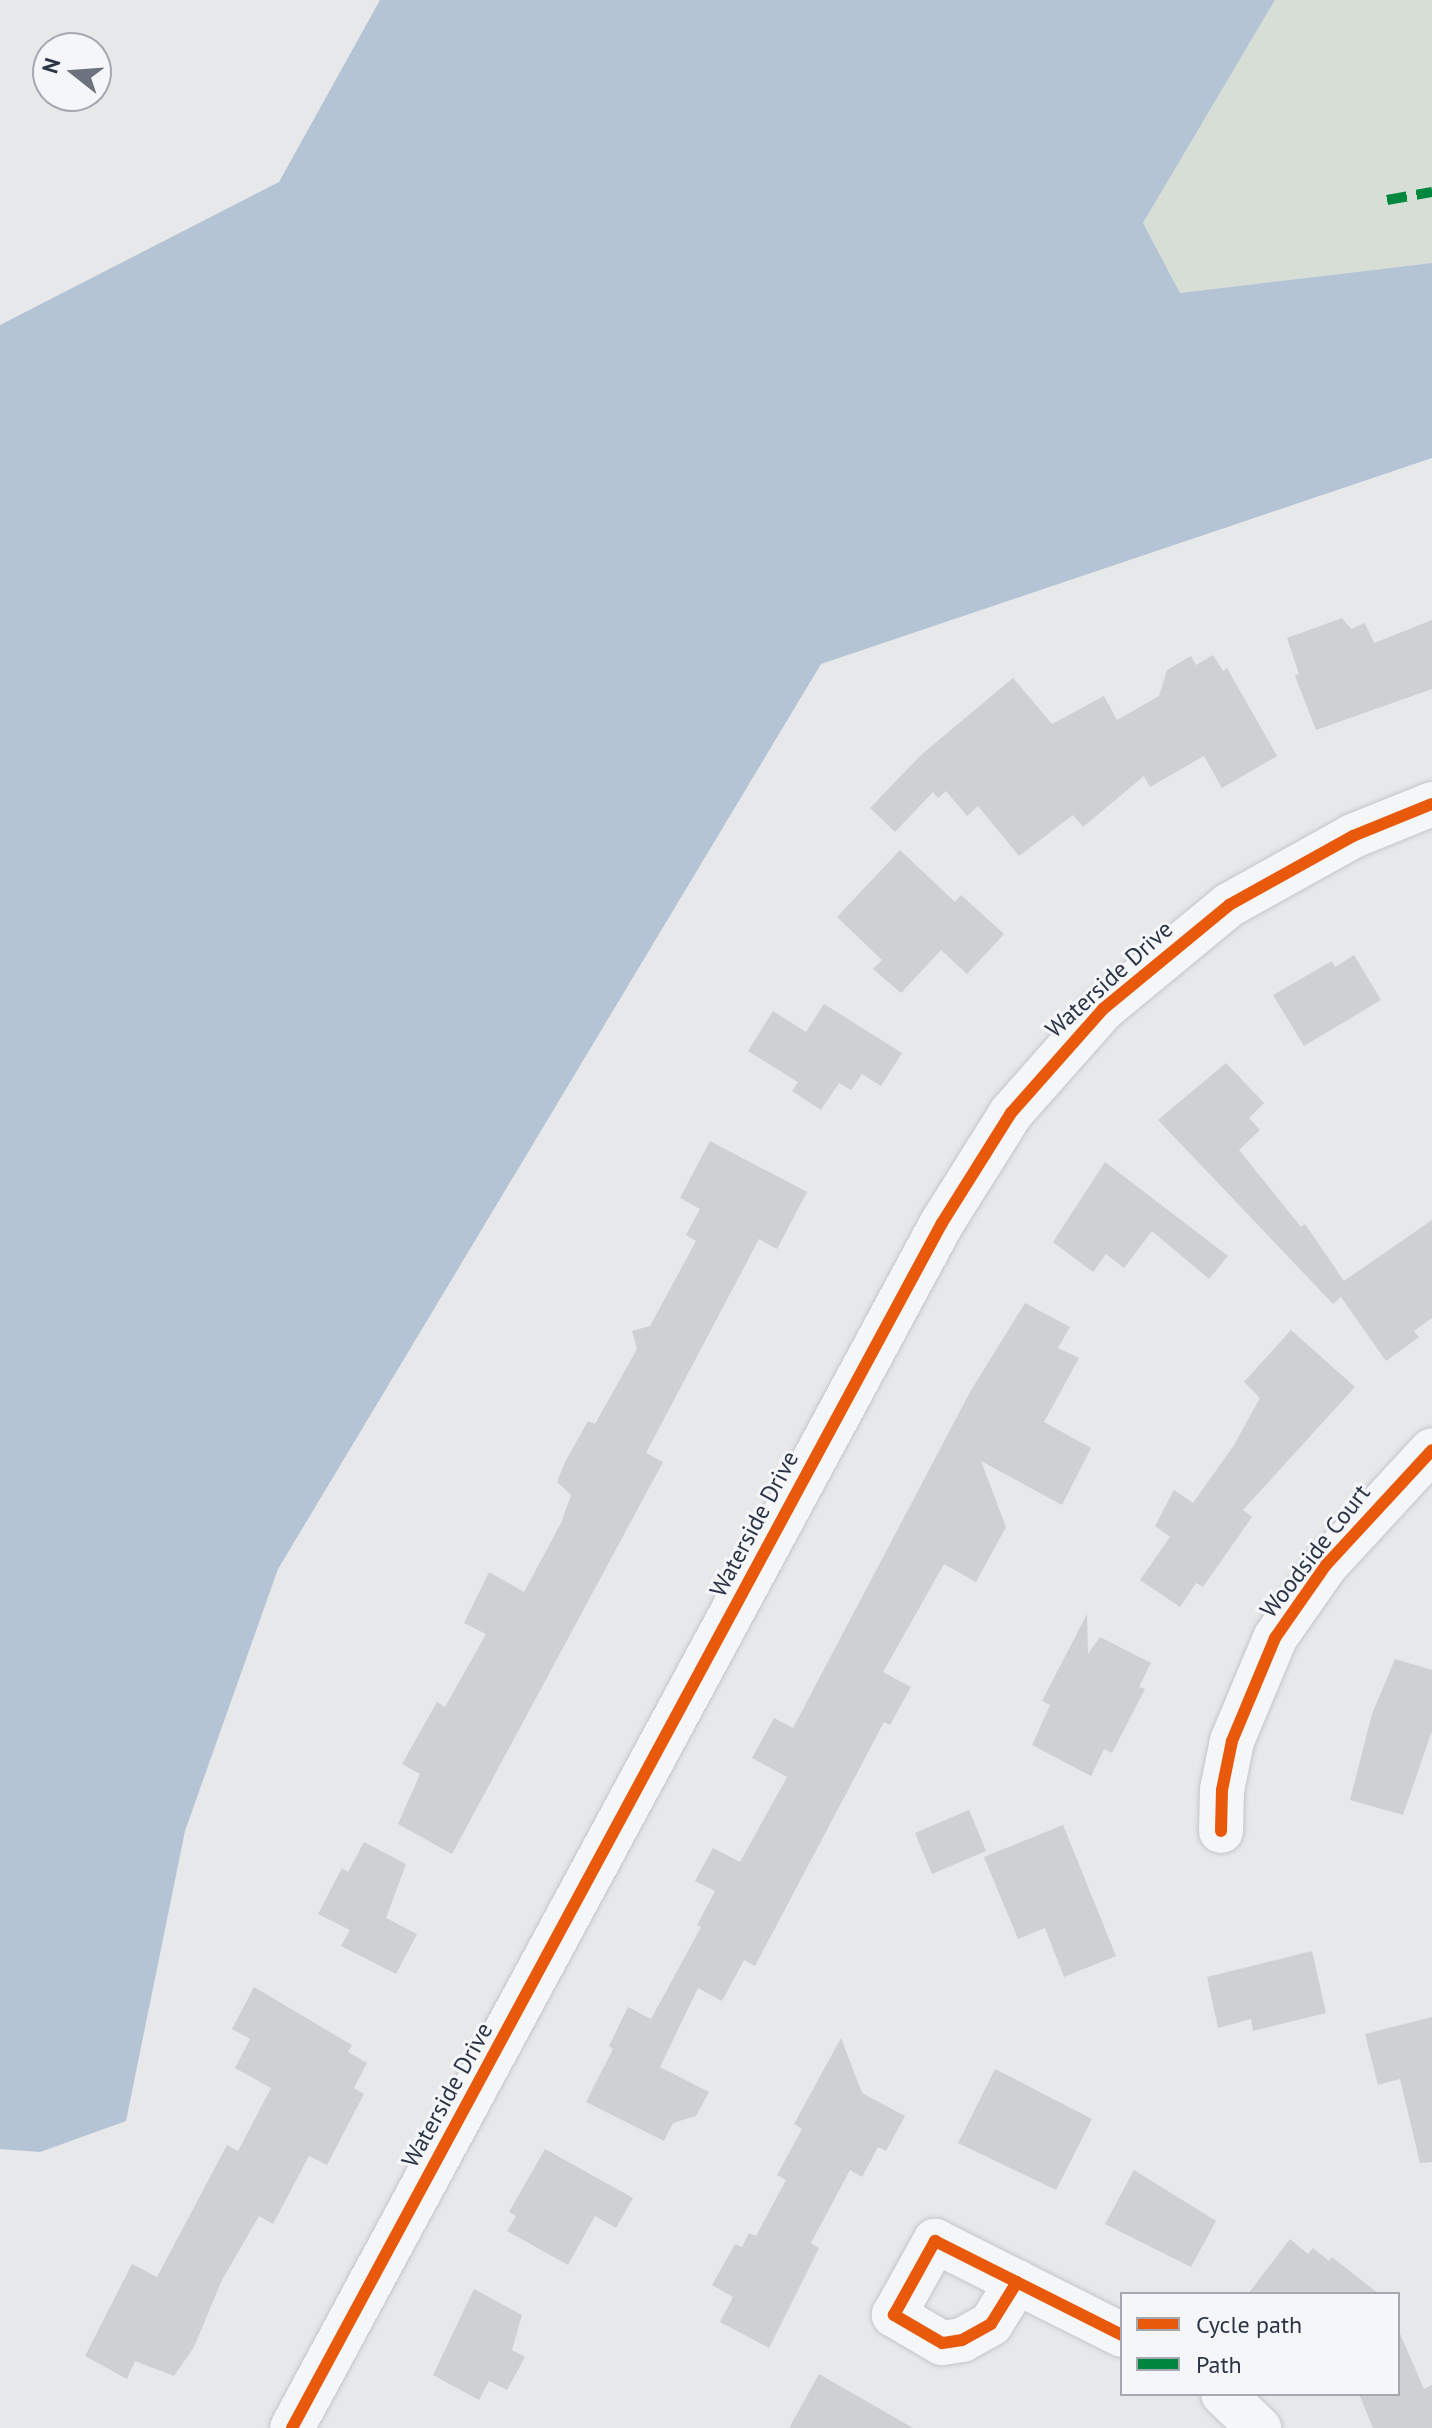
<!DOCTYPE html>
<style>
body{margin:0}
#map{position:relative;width:1432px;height:2428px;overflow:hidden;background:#e6e8ea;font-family:"PT Sans",sans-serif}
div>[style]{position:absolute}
.green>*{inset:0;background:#d6ded6}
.water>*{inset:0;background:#b4c4d5}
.building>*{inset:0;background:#ced0d3}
.roads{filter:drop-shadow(0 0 2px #c4c6c8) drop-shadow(0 0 2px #c4c6c8)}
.street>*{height:44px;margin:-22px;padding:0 22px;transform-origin:22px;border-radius:22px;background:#f5f6f7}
.quiet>*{height:10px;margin-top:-5px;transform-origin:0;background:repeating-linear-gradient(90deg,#00873e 0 20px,transparent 0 30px)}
.cycleway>*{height:12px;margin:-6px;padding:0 6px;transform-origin:6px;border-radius:6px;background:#e8590c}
span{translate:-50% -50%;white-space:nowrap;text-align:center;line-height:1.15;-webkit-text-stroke:6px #f4f6f9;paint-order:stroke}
.street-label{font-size:24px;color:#2b3445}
.legend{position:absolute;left:1120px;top:2292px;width:280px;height:104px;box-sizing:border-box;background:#f4f6f9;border:2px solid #a4a8b1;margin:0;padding:10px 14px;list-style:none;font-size:24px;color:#2b3445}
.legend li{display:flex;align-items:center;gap:16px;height:40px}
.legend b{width:40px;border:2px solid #a4a8b1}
.north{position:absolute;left:32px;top:32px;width:80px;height:80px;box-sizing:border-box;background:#f4f6f9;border:2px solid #a4a8b1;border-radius:50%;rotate:287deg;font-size:22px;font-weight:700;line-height:32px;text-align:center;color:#2b3445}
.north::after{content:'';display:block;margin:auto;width:28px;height:36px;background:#6c737f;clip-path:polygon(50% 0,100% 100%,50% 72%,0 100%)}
</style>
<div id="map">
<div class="green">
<div style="clip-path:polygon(1275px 0,1432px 0,1432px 263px,1180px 293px,1143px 223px)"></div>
</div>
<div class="water">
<div style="clip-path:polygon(380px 0,1275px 0,1143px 223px,1180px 293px,1432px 263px,1432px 458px,821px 664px,278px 1569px,185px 1831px,126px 2121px,40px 2152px,0 2149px,0 325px,279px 182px)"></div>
</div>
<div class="building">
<div style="clip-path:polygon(1342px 618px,1351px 629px,1365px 623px,1374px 643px,1432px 620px,1432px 689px,1316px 730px,1295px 676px,1299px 674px,1287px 638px)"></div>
<div style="clip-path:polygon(1213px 655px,1223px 671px,1227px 668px,1277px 756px,1222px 788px,1204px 756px,1150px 787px,1144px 776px,1083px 827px,1073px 815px,1019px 856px,978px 806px,967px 816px,946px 791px,938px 798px,933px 792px,895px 832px,870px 808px,921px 755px,1013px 678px,1052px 724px,1104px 696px,1117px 720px,1159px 696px,1167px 670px,1191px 656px,1196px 665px)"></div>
<div style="clip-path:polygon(900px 850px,955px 902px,961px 895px,1004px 934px,967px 974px,941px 950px,901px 993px,873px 969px,882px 960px,837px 917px)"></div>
<div style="clip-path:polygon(1354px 955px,1381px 1000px,1304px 1046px,1273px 995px,1332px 961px,1335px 967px)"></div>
<div style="clip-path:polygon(824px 1004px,902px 1053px,881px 1086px,862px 1074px,851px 1090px,839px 1083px,821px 1110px,792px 1091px,798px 1082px,748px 1051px,773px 1011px,806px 1032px)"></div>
<div style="clip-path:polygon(1226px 1063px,1264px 1103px,1249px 1118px,1260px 1130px,1239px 1150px,1301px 1227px,1305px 1224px,1344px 1281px,1432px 1220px,1432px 1318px,1414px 1331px,1419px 1337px,1386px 1361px,1341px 1297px,1333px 1304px,1158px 1120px)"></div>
<div style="clip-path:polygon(710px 1141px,807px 1192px,777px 1249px,759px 1239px,646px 1453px,663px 1462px,452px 1854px,398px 1824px,420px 1774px,402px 1764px,437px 1702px,445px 1707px,486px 1634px,464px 1623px,489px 1572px,524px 1592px,561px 1523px,571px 1495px,557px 1482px,565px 1462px,588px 1421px,595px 1424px,637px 1349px,632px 1331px,650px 1326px,696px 1241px,686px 1235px,700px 1209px,680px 1198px)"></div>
<div style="clip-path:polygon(1105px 1162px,1228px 1256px,1209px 1279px,1152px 1231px,1124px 1268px,1106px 1254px,1093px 1272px,1053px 1242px)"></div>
<div style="clip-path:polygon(1025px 1303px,1070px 1327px,1058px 1348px,1079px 1358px,1044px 1422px,1091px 1448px,1062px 1505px,981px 1461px,1006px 1527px,976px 1582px,944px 1564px,883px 1672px,911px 1687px,890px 1725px,884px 1722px,755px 1966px,744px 1960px,722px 2001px,698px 1988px,660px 2067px,709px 2092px,696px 2116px,673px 2123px,664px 2141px,586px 2102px,613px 2049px,609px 2046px,628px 2007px,651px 2019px,701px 1927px,697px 1925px,715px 1891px,695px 1881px,713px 1848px,740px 1862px,787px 1777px,752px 1758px,774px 1718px,793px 1728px,970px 1392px)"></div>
<div style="clip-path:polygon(1291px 1330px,1355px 1387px,1243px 1510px,1252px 1517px,1203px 1587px,1196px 1583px,1180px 1607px,1140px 1580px,1170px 1537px,1155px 1526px,1174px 1490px,1193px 1503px,1234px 1445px,1260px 1398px,1244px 1382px)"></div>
<div style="clip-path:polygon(1087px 1614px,1088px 1654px,1100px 1637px,1151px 1663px,1139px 1687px,1145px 1689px,1112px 1753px,1104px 1749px,1091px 1776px,1032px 1745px,1050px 1705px,1042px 1701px)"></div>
<div style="clip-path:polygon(1395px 1659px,1432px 1670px,1432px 1731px,1403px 1815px,1350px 1800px,1372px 1714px)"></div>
<div style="clip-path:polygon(969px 1810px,986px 1851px,932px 1874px,915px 1833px)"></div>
<div style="clip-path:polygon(1063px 1825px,1116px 1956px,1064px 1977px,1045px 1928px,1018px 1939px,984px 1857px)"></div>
<div style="clip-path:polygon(364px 1842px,406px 1864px,386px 1918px,417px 1934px,396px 1974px,341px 1946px,350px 1930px,318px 1914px,342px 1868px,348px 1872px)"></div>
<div style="clip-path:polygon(1312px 1951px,1326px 2013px,1253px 2031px,1251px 2019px,1218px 2028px,1207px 1977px)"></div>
<div style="clip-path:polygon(254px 1987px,352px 2045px,348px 2052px,367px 2063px,354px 2088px,364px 2094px,327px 2165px,309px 2156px,273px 2224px,259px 2216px,222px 2280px,194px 2347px,174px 2376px,135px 2361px,127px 2379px,85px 2356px,132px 2264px,157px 2277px,227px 2145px,238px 2151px,271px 2088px,235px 2068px,250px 2039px,232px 2029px)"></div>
<div style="clip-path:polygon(1432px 2017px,1432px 2162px,1420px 2163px,1400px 2079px,1378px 2085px,1365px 2034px)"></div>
<div style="clip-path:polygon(841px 2038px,862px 2093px,905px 2116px,886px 2151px,878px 2147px,862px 2177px,850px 2170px,811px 2243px,819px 2248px,769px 2348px,720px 2322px,733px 2297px,712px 2285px,735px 2244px,742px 2247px,749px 2233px,756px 2236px,786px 2180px,777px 2175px,802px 2129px,794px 2124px)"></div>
<div style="clip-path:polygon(995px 2069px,1092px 2119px,1056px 2190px,958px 2143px)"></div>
<div style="clip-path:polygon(545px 2149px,633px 2198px,616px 2228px,595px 2216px,568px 2265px,507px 2231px,516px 2216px,509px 2212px)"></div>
<div style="clip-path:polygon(1134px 2170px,1216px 2221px,1191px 2267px,1105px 2224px)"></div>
<div style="clip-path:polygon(1290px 2239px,1308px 2254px,1313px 2248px,1329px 2261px,1332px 2257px,1379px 2294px,1248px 2294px)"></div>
<div style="clip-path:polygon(474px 2289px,522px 2315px,512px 2350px,525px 2357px,507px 2390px,489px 2381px,479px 2400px,433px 2375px)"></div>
<div style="clip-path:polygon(1398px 2329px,1424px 2389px,1432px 2385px,1432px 2428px,1373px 2428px,1359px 2394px,1398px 2394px)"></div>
<div style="clip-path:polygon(819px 2374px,913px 2428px,789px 2428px)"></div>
</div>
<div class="roads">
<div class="street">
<div style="left:1221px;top:1831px;width:41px;rotate:-88.6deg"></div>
<div style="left:1222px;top:1790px;width:50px;rotate:-78.5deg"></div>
<div style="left:1232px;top:1741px;width:112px;rotate:-67.3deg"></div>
<div style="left:1275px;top:1638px;width:89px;rotate:-55.1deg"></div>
<div style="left:1326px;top:1565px;width:156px;rotate:-47.3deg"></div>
<div style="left:1017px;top:2282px;width:49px;rotate:121.8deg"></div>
<div style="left:991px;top:2324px;width:33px;rotate:151deg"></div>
<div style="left:962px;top:2340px;width:20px;rotate:171deg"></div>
<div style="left:942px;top:2343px;width:56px;rotate:-149.7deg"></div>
<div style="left:894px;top:2315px;width:85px;rotate:-61deg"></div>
<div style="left:935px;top:2241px;width:209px;rotate:26.7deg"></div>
<div style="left:1223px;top:2394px;width:50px;rotate:43.4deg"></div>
<div style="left:292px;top:2428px;width:1369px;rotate:-61.66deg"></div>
<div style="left:942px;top:1223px;width:130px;rotate:-57.9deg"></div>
<div style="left:1011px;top:1113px;width:139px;rotate:-48.5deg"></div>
<div style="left:1103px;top:1009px;width:163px;rotate:-39.5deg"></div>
<div style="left:1229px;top:905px;width:142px;rotate:-29.1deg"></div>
<div style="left:1353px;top:836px;width:85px;rotate:-22.1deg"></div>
</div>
</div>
<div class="quiet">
<div style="left:1387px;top:200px;width:46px;rotate:-10.1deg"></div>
</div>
<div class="cycleway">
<div style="left:1221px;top:1831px;width:41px;rotate:-88.6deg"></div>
<div style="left:1222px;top:1790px;width:50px;rotate:-78.5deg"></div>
<div style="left:1232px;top:1741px;width:112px;rotate:-67.3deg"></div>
<div style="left:1275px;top:1638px;width:89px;rotate:-55.1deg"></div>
<div style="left:1326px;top:1565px;width:156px;rotate:-47.3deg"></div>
<div style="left:1017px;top:2282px;width:49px;rotate:121.8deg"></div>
<div style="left:991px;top:2324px;width:33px;rotate:151deg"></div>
<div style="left:962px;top:2340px;width:20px;rotate:171deg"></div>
<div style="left:942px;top:2343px;width:56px;rotate:-149.7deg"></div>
<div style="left:894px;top:2315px;width:85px;rotate:-61deg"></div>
<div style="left:935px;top:2241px;width:209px;rotate:26.7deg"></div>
<div style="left:292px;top:2428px;width:1369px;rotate:-61.66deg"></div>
<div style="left:942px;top:1223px;width:130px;rotate:-57.9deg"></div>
<div style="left:1011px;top:1113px;width:139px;rotate:-48.5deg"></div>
<div style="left:1103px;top:1009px;width:163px;rotate:-39.5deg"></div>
<div style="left:1229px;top:905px;width:142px;rotate:-29.1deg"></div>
<div style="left:1353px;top:836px;width:85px;rotate:-22.1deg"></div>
</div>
<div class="street-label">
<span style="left:1109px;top:979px;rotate:-42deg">Waterside Drive</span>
<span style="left:754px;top:1524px;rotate:-62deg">Waterside Drive</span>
<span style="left:1315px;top:1551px;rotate:-52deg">Woodside Court</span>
<span style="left:447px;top:2095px;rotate:-61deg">Waterside Drive</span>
</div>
<ul class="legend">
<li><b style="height:10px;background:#e8590c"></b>Cycle path</li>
<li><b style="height:10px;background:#00873e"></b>Path</li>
</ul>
<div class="north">N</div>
</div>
